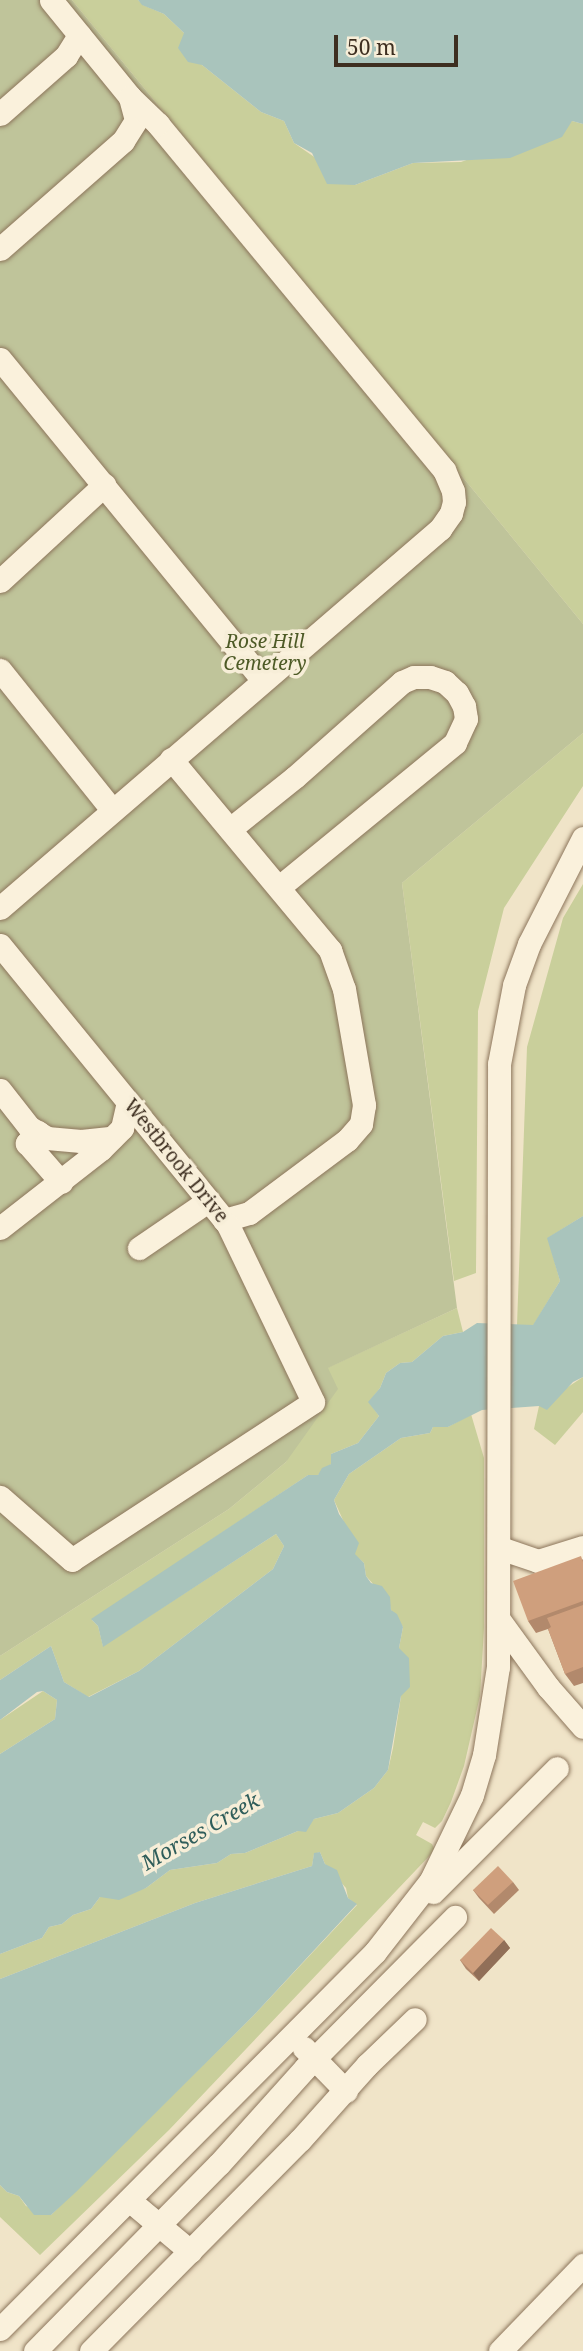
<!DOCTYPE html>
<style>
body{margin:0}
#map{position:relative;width:583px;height:2351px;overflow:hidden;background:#f0e4c8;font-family:"Noto Serif",serif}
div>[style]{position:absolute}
.green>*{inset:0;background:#c9cf9b}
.cemetery>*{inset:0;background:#bfc49a}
.water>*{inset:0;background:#a9c4bc}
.roads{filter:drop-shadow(0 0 2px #8d765c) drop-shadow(0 0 2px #8d765c)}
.minor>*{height:23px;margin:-11.5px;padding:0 11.5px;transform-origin:11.5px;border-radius:11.5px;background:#faf1dc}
.wall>*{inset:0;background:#b2896c}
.shaded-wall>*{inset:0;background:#916f58}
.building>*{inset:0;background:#cf9f7d}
span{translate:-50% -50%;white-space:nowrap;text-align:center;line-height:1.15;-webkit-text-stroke:7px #f7eed8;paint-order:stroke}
.park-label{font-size:19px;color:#4d5a26;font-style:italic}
.street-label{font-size:19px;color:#3d2e20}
.water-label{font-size:21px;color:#2f5d5a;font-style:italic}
.scale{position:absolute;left:334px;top:35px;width:124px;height:32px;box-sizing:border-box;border:4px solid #3d2e20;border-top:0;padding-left:9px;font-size:21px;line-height:24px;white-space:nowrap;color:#3d2e20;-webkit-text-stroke:5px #f7eed8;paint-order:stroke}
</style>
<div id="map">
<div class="green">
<div style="clip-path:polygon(72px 0,138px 0,143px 5px,164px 14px,184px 33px,202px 65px,261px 112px,284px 121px,294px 143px,355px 185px,413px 163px,461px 162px,572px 121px,583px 124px,583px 624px)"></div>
<div style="clip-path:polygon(583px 733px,583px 786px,504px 908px,478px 1011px,476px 1273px,454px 1281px,402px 883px)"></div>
<div style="clip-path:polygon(583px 884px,583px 1216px,548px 1238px,560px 1281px,533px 1326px,517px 1325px,527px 1047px,563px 918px)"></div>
<div style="clip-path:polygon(457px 1308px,463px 1332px,443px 1336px,412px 1362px,400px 1363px,386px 1373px,380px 1388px,369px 1402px,379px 1416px,358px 1443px,331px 1454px,331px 1464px,318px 1475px,308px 1475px,92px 1620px,98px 1626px,103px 1646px,276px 1534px,284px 1546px,273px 1569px,139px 1671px,88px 1697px,64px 1682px,51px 1646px,0 1680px,0 1656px,229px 1509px,286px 1462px,327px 1368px)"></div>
<div style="clip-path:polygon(583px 1377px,583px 1412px,555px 1445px,534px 1429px,539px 1406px)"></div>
<div style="clip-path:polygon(471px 1414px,484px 1458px,484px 1628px,480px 1696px,464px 1766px,451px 1802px,442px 1821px,435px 1828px,423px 1822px,416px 1835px,432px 1844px,435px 1850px,169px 2130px,40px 2255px,0 2217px,0 2185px,7px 2192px,19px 2196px,26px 2206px,51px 2215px,253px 2016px,357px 1905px,348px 1898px,346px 1888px,325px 1864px,320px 1852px,314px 1854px,312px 1866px,195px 1903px,0 1979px,0 1954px,42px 1938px,49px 1927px,62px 1924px,73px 1915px,91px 1909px,100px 1897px,146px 1888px,170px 1870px,217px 1863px,231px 1854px,245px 1853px,298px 1831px,314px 1819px,338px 1813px,374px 1788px,388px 1770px,393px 1748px,401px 1696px,399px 1648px,403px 1627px,391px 1610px,389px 1602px,366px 1576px,364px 1563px,355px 1555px,355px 1547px,334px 1500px,349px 1474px,401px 1438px,430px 1433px,433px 1427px,448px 1427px)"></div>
<div style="clip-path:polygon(43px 1691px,57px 1700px,55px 1719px,0 1754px,0 1720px)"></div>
</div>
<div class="cemetery">
<div style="clip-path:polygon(0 0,72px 0,583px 624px,583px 733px,402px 883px,457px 1308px,328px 1368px,338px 1389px,286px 1462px,229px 1509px,0 1656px)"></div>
</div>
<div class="water">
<div style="clip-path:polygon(138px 0,583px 0,583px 124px,572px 121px,562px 137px,510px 158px,413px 163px,355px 185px,327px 184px,312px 153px,294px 143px,284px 121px,261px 112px,202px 65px,188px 62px,178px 48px,184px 33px,164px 14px,142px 5px)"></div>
<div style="clip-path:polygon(583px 1216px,583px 1377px,573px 1382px,547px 1410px,539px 1406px,482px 1410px,448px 1427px,433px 1427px,430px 1433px,401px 1438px,349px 1474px,334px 1500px,339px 1514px,359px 1543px,355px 1554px,364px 1563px,366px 1576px,371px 1583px,382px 1586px,390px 1597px,391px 1610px,397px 1614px,403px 1627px,399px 1648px,409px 1658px,410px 1687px,401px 1696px,399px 1707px,388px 1770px,374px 1788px,338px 1813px,314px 1819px,306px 1832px,298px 1831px,245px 1853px,231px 1854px,217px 1863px,170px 1870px,146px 1888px,119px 1900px,100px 1897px,91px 1909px,73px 1915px,62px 1924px,49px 1927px,42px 1938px,0 1954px,0 1754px,55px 1719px,57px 1700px,43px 1691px,37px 1692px,0 1720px,0 1680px,51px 1646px,64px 1682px,89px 1697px,139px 1671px,273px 1569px,284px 1546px,276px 1534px,103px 1647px,98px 1626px,91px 1619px,308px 1475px,318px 1475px,322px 1468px,331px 1464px,331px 1454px,358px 1443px,379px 1416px,368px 1402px,380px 1388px,386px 1373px,400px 1363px,412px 1362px,443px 1336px,463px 1332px,477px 1323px,533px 1325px,560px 1281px,547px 1238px)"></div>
<div style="clip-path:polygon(320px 1852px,325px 1864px,337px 1870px,348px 1898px,357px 1904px,253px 2016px,76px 2192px,51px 2215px,34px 2215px,19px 2196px,7px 2192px,0 2185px,0 1979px,195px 1903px,312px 1866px,314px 1853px)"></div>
</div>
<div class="roads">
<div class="minor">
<div style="left:0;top:114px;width:88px;rotate:-41.3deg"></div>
<div style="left:66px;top:56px;width:25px;rotate:-58deg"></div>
<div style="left:0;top:249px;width:164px;rotate:-41.3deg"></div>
<div style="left:123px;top:141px;width:25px;rotate:-58deg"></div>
<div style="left:136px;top:120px;width:24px;rotate:-105deg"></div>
<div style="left:130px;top:97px;width:125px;rotate:-129.2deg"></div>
<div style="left:0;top:359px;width:415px;rotate:50.7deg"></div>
<div style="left:0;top:581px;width:142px;rotate:-42.7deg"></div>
<div style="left:0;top:670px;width:179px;rotate:51.3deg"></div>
<div style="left:171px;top:759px;width:249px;rotate:50.2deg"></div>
<div style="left:330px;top:950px;width:41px;rotate:70.3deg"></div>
<div style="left:344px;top:989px;width:118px;rotate:80.2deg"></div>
<div style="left:364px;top:1105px;width:19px;rotate:99deg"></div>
<div style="left:361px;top:1124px;width:21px;rotate:131deg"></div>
<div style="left:347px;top:1140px;width:122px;rotate:143.3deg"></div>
<div style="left:249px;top:1213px;width:26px;rotate:164deg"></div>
<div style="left:230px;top:829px;width:83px;rotate:-38.7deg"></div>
<div style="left:295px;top:777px;width:143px;rotate:-41.6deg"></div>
<div style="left:402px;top:682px;width:13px;rotate:-23deg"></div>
<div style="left:414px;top:677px;width:16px"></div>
<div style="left:430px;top:677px;width:16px;rotate:18deg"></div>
<div style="left:445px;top:682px;width:16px;rotate:43deg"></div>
<div style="left:457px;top:693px;width:15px;rotate:62deg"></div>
<div style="left:464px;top:706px;width:13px;rotate:81deg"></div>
<div style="left:466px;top:719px;width:26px;rotate:115deg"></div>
<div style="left:455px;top:743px;width:227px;rotate:140.7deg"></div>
<div style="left:0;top:908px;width:581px;rotate:-40.74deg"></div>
<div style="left:440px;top:529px;width:19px;rotate:-55deg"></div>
<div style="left:451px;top:513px;width:11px;rotate:-75deg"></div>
<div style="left:454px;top:502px;width:11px;rotate:-95deg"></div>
<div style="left:453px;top:491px;width:23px;rotate:-113deg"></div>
<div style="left:444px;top:470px;width:449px;rotate:-129.6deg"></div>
<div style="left:158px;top:124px;width:39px;rotate:-136deg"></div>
<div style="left:0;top:945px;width:361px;rotate:50.8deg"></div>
<div style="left:228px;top:1225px;width:196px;rotate:64.3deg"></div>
<div style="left:313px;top:1402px;width:288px;rotate:146.8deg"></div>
<div style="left:72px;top:1560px;width:96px;rotate:-138.8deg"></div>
<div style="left:0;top:1090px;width:47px;rotate:51.9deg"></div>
<div style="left:29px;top:1127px;width:21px;rotate:31deg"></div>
<div style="left:47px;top:1138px;width:34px;rotate:5deg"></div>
<div style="left:81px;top:1141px;width:31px;rotate:-6deg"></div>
<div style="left:38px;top:1132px;width:16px;rotate:135deg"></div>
<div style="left:27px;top:1143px;width:52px;rotate:48.9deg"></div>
<div style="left:0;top:1228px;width:128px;rotate:-38deg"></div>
<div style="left:101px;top:1149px;width:30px;rotate:-45deg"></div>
<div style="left:122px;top:1128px;width:26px;rotate:-77deg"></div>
<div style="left:139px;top:1248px;width:83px;rotate:-34.3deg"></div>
<div style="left:500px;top:1548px;width:40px;rotate:18.9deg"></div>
<div style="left:538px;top:1561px;width:47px;rotate:-17.3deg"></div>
<div style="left:500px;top:1621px;width:82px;rotate:54deg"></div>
<div style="left:548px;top:1687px;width:53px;rotate:48.8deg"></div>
<div style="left:433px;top:1892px;width:175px;rotate:-45deg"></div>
<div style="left:304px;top:2048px;width:60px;rotate:45.7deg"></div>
<div style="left:129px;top:2200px;width:80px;rotate:39.9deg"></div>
<div style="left:0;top:2329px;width:532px;rotate:-45.15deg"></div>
<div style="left:375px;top:1952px;width:91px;rotate:-52.1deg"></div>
<div style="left:431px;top:1880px;width:94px;rotate:-64.2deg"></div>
<div style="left:472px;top:1795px;width:42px;rotate:-73.3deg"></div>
<div style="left:484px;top:1755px;width:89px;rotate:-81deg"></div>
<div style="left:498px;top:1667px;width:603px;rotate:-89.9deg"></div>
<div style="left:499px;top:1064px;width:80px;rotate:-79.2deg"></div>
<div style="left:514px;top:985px;width:44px;rotate:-69.9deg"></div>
<div style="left:529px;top:944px;width:119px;rotate:-63deg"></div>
<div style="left:35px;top:2351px;width:262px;rotate:-45.5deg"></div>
<div style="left:219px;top:2164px;width:129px;rotate:-48.1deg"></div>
<div style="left:305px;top:2068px;width:213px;rotate:-45.2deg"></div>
<div style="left:91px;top:2351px;width:297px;rotate:-45.3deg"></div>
<div style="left:300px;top:2140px;width:101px;rotate:-48.2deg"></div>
<div style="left:367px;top:2065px;width:66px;rotate:-43.8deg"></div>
<div style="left:500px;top:2351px;width:120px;rotate:-46deg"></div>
</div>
</div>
<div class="wall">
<div style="clip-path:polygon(583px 1559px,583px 1683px,574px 1686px,565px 1674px,548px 1629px,536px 1633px,528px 1621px)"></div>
<div style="clip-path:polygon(513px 1882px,519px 1890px,494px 1914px,479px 1898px,473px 1890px)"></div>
<div style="clip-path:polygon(504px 1940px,510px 1948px,479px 1981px,466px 1969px,460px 1960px)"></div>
</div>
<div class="shaded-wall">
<div style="clip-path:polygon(504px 1940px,510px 1948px,479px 1981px,473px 1973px)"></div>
</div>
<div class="building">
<div style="clip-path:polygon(581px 1556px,583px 1562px,583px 1601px,528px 1621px,513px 1581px)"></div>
<div style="clip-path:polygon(583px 1605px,583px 1667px,565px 1674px,548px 1629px,551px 1627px,547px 1618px)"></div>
<div style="clip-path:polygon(498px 1866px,513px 1882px,488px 1905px,473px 1890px)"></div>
<div style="clip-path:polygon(491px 1928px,504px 1940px,473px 1973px,460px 1960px)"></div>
</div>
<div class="park-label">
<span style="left:265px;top:653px">Rose Hill<br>Cemetery</span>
</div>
<div class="street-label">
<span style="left:176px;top:1161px;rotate:51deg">Westbrook Drive</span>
</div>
<div class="water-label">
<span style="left:200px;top:1831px;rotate:-30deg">Morses Creek</span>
</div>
<div class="scale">50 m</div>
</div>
